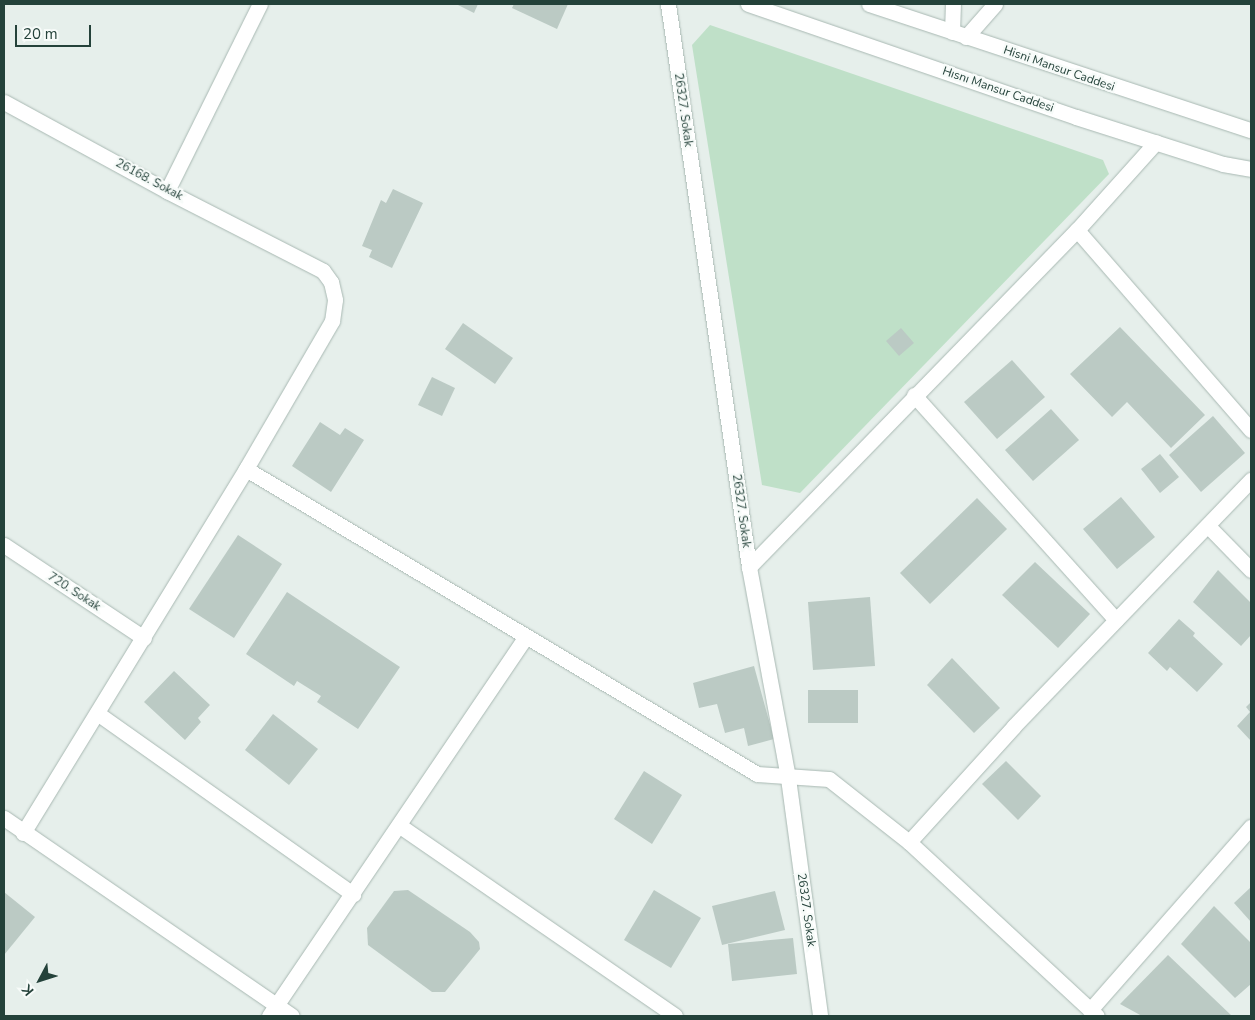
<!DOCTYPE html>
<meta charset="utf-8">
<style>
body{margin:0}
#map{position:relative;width:1255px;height:1020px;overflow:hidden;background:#e6efeb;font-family:"Nunito Sans",sans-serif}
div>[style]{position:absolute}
.green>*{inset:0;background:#bfe0c8}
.building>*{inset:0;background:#bbcac4}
.roads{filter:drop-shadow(0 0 1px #a8b8b2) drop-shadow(0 0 1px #a8b8b2)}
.minor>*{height:15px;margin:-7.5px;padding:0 7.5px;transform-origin:7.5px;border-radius:7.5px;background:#fff}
.secondary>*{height:15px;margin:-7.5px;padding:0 7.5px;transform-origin:7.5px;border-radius:7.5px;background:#fff}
span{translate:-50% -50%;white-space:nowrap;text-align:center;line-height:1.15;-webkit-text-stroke:4.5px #f7fbf9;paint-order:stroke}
.street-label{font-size:12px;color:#24423a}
.frame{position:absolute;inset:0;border:5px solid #24423a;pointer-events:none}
.north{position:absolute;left:15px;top:955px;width:50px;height:50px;-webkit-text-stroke:4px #f7fbf9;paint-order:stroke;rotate:230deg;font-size:14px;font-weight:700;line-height:20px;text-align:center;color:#24423a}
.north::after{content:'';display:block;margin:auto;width:18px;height:22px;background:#24423a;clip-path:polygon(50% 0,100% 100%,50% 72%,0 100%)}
.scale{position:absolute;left:15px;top:25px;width:76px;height:22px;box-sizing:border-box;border:2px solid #24423a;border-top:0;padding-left:6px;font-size:15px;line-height:18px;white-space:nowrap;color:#24423a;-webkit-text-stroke:4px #f7fbf9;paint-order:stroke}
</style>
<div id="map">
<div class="green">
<div style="clip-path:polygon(710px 25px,1103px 160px,1109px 174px,800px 493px,762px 485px,692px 45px)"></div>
</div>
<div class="building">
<div style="clip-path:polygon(456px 4px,478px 4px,474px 13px)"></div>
<div style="clip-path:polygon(514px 4px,568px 4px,557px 29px,512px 8px)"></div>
<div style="clip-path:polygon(393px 189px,423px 203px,392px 268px,369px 257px,372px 250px,362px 246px,381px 200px,386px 203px)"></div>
<div style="clip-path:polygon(463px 323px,513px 358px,495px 384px,445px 349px)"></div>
<div style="clip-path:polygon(1120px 327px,1205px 415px,1171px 448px,1127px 402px,1112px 417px,1070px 374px)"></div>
<div style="clip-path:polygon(901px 328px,914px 343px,899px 356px,886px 341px)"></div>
<div style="clip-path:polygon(1012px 360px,1045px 397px,997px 439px,964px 402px)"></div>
<div style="clip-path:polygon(432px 377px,455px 388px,442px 416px,418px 405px)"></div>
<div style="clip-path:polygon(1051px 409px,1079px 440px,1033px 481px,1005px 450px)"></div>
<div style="clip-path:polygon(1213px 416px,1245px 453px,1201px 492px,1169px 455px)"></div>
<div style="clip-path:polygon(320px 422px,340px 435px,345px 428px,364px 440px,331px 492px,292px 466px)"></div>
<div style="clip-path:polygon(1160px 454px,1179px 477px,1160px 493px,1141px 469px)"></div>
<div style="clip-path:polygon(1121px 497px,1155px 537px,1117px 569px,1083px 529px)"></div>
<div style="clip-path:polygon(977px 498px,1007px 529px,930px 604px,900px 573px)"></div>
<div style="clip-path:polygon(238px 535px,282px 564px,234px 638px,189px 609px)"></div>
<div style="clip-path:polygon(1035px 562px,1090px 614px,1058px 648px,1002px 595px)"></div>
<div style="clip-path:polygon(1218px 570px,1251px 603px,1251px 635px,1241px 646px,1193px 602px)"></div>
<div style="clip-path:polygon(287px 592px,400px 667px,358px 729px,317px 702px,321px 696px,297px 681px,294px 686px,246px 654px)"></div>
<div style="clip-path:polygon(870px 597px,875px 666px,813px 670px,808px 602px)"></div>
<div style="clip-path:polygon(1179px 619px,1195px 633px,1193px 636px,1223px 664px,1197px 692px,1170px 667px,1167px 671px,1148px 653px)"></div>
<div style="clip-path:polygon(952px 658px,1000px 708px,974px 733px,927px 685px)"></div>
<div style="clip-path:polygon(754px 666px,774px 739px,748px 746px,744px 728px,725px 733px,717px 704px,699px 708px,693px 683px)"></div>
<div style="clip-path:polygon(174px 671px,210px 705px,198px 718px,201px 722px,185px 740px,144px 702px)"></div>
<div style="clip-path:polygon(808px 690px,858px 690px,858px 723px,808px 723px)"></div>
<div style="clip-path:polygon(1251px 702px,1251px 741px,1237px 726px,1250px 712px,1246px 707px)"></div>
<div style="clip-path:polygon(273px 714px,318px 749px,289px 785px,245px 750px)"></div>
<div style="clip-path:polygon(1006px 761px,1041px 796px,1018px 820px,982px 784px)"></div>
<div style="clip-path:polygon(644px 771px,682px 795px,652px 844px,614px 819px)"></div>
<div style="clip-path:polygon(1251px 887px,1251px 922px,1234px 903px)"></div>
<div style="clip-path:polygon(408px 890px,470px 932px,479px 942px,480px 949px,445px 992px,432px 992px,368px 945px,367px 928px,394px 891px)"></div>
<div style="clip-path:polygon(654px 890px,701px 918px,671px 968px,624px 940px)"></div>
<div style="clip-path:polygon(775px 891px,785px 930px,722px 945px,712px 906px)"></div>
<div style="clip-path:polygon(4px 892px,35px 917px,4px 955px)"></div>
<div style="clip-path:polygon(1214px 906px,1251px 943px,1251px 984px,1235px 998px,1181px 944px)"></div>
<div style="clip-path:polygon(793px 938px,797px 974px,732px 981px,728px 944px)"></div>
<div style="clip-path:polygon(1168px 955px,1232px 1016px,1142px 1016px,1120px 1004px)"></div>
</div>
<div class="roads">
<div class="minor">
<div style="left:668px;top:4px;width:569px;rotate:81.81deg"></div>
<div style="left:749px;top:567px;width:215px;rotate:79.5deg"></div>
<div style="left:788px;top:778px;width:240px;rotate:82.3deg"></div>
<div style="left:952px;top:32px;width:28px;rotate:-88deg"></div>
<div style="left:966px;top:37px;width:44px;rotate:-48.7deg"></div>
<div style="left:4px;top:102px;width:186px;rotate:28.6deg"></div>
<div style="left:167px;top:191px;width:175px;rotate:27.1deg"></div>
<div style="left:323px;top:271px;width:14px;rotate:54deg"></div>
<div style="left:331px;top:282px;width:18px;rotate:77deg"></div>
<div style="left:335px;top:300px;width:21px;rotate:98deg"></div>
<div style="left:332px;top:321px;width:171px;rotate:120.2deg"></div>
<div style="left:246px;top:469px;width:427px;rotate:121.5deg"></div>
<div style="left:167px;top:191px;width:209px;rotate:-63.6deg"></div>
<div style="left:1077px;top:230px;width:265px;rotate:49deg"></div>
<div style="left:914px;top:395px;width:302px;rotate:48.1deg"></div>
<div style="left:246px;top:469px;width:595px;rotate:30.83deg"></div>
<div style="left:757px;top:774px;width:72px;rotate:4deg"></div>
<div style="left:829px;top:779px;width:102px;rotate:38.2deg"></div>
<div style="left:909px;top:842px;width:256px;rotate:42.8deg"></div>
<div style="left:1209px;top:527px;width:60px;rotate:45.7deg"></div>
<div style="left:4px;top:545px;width:168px;rotate:33.6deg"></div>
<div style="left:749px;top:567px;width:470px;rotate:-45.8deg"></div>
<div style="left:1077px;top:230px;width:118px;rotate:-48.1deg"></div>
<div style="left:97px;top:713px;width:314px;rotate:35.3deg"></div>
<div style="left:4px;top:818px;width:349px;rotate:34.5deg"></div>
<div style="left:400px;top:826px;width:334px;rotate:34.6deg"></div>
<div style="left:909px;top:842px;width:156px;rotate:-47.8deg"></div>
<div style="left:1014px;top:726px;width:342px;rotate:-46.1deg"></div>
<div style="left:1090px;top:1010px;width:244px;rotate:-48.7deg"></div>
<div style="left:269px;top:1016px;width:457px;rotate:-55.9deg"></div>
</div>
<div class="secondary">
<div style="left:748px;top:4px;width:347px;rotate:19deg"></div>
<div style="left:1076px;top:117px;width:154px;rotate:17.7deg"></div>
<div style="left:1223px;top:164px;width:28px;rotate:10deg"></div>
<div style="left:869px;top:4px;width:402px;rotate:18.3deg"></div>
</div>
</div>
<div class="street-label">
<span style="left:1059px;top:69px;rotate:19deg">Hisni Mansur Caddesi</span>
<span style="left:998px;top:90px;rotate:19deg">Hısnı Mansur Caddesi</span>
<span style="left:683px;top:110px;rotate:82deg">26327. Sokak</span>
<span style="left:149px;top:180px;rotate:28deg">26168. Sokak</span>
<span style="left:741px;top:511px;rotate:82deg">26327. Sokak</span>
<span style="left:74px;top:592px;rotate:33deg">720. Sokak</span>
<span style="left:806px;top:910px;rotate:82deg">26327. Sokak</span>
</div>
<div class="frame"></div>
<div class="north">K</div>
<div class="scale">20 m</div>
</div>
